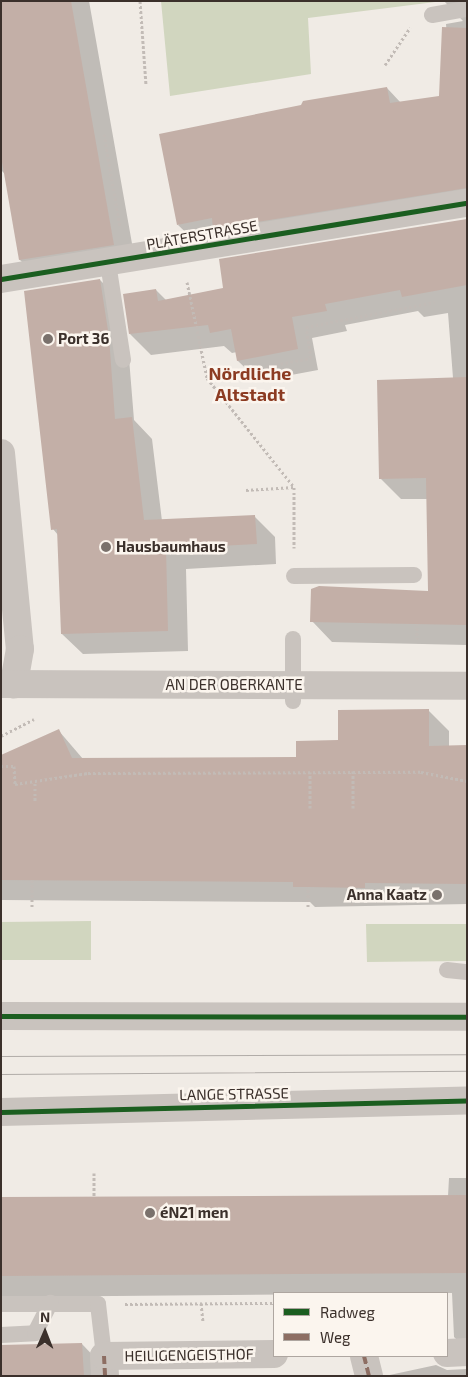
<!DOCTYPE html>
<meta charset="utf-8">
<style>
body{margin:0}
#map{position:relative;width:468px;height:1377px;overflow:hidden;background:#f0ebe5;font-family:"Exo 2",sans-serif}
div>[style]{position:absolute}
.green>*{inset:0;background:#d1d6bf}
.shadow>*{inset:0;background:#0003}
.building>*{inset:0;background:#c3afa7}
.path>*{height:3px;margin-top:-1.5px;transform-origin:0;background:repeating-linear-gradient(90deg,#c2bbb6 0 2.5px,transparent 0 5px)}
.lane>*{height:16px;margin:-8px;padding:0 8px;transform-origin:8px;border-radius:8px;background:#c9c3be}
.street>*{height:28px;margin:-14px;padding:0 14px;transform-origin:14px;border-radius:14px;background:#c9c3be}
.tram>*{height:1px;margin:-0.5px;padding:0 0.5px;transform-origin:0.5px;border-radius:0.5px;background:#b1aca8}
.quiet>*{height:4px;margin-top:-2px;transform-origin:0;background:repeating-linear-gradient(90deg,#8d6e63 0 8px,transparent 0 12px)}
.cycleway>*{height:5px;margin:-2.5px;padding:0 2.5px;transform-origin:2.5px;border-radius:2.5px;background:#1b5e20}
.dots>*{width:14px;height:14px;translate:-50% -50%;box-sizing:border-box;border:2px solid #fbf5ee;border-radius:50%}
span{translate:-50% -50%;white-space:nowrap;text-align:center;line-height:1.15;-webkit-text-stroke:5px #fbf5ee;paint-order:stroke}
.street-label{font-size:15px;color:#3b302b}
.poi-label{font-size:15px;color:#3b302b;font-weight:700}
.left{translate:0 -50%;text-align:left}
.right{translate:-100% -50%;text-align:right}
.quarter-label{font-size:18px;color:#8c3b22;font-weight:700}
.frame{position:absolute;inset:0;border:2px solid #3b302b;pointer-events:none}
.legend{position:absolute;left:273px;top:1292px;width:175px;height:65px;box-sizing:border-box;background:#fbf5ee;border:1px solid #aea6a0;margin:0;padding:6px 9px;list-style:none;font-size:15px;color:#3b302b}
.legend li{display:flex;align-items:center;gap:10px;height:25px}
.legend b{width:25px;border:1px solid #aea6a0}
.north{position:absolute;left:20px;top:1307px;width:50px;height:50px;-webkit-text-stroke:4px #fbf5ee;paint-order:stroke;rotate:1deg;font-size:14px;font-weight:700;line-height:20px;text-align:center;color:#3b302b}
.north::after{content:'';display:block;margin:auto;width:18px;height:22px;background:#3b302b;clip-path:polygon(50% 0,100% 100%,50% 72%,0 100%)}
</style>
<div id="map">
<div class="green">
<div style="clip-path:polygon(161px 1px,443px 1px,308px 18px,311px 74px,170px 96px)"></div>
<div style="clip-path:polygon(91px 921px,91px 960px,1px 960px,1px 922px)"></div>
<div style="clip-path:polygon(366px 924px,467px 924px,467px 961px,367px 962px)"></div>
</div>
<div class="shadow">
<div style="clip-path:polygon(1px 1px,89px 1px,136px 266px,42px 282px,20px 260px,6px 175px,1px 170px)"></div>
<div style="clip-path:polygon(467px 1px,467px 211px,199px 245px,178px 225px,387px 88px,401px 103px,441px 97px,448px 53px,446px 24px,463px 21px,444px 1px)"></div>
<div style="clip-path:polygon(467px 220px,467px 645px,332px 642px,312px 621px,429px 592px,428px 499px,401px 499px,380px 478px,453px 378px,448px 313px,424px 317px,418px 311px,345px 325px,347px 331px,312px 338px,318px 370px,259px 381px,238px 361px,237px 352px,232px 353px,224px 346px,151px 355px,130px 334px,156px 290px,167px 301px,225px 289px)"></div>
<div style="clip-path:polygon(100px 280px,120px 300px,129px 358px,134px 420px,152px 439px,162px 521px,254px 516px,275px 537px,276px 564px,186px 569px,188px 651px,83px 654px,62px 634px,58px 535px,53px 529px)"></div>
<div style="clip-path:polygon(428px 710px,449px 731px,449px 747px,467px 746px,467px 904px,315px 907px,310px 902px,1px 900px,1px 757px,59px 731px,83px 759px,298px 759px)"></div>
<div style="clip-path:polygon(449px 1178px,467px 1178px,467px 1349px,454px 1337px,452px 1293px,1px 1297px,1px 1198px,448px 1196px)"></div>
<div style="clip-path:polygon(82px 1344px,102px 1365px,103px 1376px,1px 1376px)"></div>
<div style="clip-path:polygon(436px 1365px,447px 1370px,467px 1369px,467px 1376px,385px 1376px)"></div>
</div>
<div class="building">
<div style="clip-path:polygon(1px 1px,71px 1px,114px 245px,19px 260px,1px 156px)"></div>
<div style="clip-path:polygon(442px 27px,467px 28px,467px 188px,213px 229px,212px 218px,177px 225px,159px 134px,301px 105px,303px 101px,387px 87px,390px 103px,439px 96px)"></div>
<div style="clip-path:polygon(467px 219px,467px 285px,402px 297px,400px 290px,325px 304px,327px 311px,292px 317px,298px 349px,237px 361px,231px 329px,210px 333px,208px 325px,129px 334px,123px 294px,156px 289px,158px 301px,223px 288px,219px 259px)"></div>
<div style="clip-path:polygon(100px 279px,109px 337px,115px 419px,132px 417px,144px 520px,255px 515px,257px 544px,166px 549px,168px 631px,61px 634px,57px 529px,51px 530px,24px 291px)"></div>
<div style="clip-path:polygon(467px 377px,467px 625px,310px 622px,311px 589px,319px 586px,428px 591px,426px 478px,379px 479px,377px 380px)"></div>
<div style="clip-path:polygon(429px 709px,429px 746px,467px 745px,467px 884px,365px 883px,365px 888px,308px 887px,293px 887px,293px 882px,1px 880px,1px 755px,59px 729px,72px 758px,296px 757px,296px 741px,338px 740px,338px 710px)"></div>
<div style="clip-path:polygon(467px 1195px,467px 1273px,1px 1276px,1px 1197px)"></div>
<div style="clip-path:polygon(82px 1343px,84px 1376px,1px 1376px,1px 1345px)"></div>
</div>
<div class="path">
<div style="left:140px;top:1px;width:83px;rotate:85.9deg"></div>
<div style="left:385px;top:65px;width:45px;rotate:-56deg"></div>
<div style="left:104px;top:134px;width:95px;rotate:80.3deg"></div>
<div style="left:187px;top:282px;width:98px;rotate:78.2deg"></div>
<div style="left:207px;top:378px;width:139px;rotate:51.4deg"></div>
<div style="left:207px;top:378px;width:106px;rotate:-10.9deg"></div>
<div style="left:311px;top:358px;width:31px;rotate:-99deg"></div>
<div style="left:306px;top:327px;width:131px;rotate:-11deg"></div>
<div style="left:246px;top:490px;width:48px;rotate:-3.6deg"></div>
<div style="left:294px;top:487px;width:61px;rotate:90deg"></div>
<div style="left:417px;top:623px;width:16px;rotate:90deg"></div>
<div style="left:1px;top:736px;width:37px;rotate:-27deg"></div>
<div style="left:1px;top:766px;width:13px"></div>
<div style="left:14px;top:766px;width:18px;rotate:87deg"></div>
<div style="left:15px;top:784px;width:74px;rotate:-8.6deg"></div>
<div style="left:88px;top:773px;width:333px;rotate:-0.2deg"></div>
<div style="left:421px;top:772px;width:47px;rotate:11.1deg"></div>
<div style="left:353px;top:771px;width:37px;rotate:90deg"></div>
<div style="left:35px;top:783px;width:19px;rotate:90deg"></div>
<div style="left:310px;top:808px;width:36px;rotate:-90deg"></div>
<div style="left:351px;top:888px;width:19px;rotate:87deg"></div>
<div style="left:32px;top:907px;width:27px;rotate:-90deg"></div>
<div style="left:308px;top:907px;width:20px;rotate:-90deg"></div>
<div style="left:94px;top:1173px;width:24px;rotate:90deg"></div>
<div style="left:201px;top:1303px;width:19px;rotate:84deg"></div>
<div style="left:125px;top:1304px;width:149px;rotate:-0.4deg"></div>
</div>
<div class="lane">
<div style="left:432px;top:15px;width:36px;rotate:-10deg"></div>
<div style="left:108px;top:263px;width:98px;rotate:81.2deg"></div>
<div style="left:294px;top:576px;width:120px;rotate:-0.5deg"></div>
<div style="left:293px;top:639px;width:62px;rotate:90deg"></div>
<div style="left:447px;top:970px;width:20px;rotate:6deg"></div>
<div style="left:1px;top:1304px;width:97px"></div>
<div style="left:98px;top:1304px;width:52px;rotate:83.4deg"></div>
<div style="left:1px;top:1335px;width:34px;rotate:-3deg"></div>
<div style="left:35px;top:1333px;width:34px;rotate:-63deg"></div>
</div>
<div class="street">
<div style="left:1px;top:279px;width:472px;rotate:-9.3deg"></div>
<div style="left:1px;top:453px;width:197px;rotate:84.5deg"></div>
<div style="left:20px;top:649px;width:36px;rotate:100deg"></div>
<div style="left:1px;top:684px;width:466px;rotate:0.2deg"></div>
<div style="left:1px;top:1016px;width:466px;rotate:0.1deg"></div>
<div style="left:1px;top:1112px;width:466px;rotate:-1.4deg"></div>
<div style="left:447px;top:1353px;width:20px;rotate:-3deg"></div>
<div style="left:364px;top:1356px;width:21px;rotate:76deg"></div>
<div style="left:105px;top:1376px;width:20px;rotate:-93deg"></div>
<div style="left:104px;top:1356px;width:170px;rotate:-0.7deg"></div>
</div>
<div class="tram">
<div style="left:1px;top:1056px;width:466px;rotate:-0.2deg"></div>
<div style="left:1px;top:1074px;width:466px;rotate:-0.4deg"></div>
</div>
<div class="quiet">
<div style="left:104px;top:1356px;width:20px;rotate:87deg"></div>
<div style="left:364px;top:1356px;width:21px;rotate:76deg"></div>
</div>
<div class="cycleway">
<div style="left:1px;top:279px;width:472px;rotate:-9.3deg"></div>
<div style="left:1px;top:1016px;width:466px;rotate:0.1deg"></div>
<div style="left:1px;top:1112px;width:466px;rotate:-1.4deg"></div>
</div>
<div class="dots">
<div style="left:48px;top:339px;background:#7a716c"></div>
<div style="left:106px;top:547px;background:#7a716c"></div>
<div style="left:437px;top:895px;background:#7a716c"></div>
<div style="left:150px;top:1213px;background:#7a716c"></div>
</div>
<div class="street-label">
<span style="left:202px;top:235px;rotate:-10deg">PLÄTERSTRASSE</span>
<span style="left:234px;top:685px">AN DER OBERKANTE</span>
<span style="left:234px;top:1094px;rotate:-1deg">LANGE STRASSE</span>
<span style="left:189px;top:1355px;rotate:-1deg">HEILIGENGEISTHOF</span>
</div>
<div class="poi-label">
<span class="left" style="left:58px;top:339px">Port 36</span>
<span class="left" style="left:116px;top:547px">Hausbaumhaus</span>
<span class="right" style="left:427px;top:895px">Anna Kaatz</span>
<span class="left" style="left:160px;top:1213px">éN21 men</span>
</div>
<div class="quarter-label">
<span style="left:250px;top:384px">Nördliche<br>Altstadt</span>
</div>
<div class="frame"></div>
<ul class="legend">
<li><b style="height:6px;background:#1b5e20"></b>Radweg</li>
<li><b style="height:6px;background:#8d6e63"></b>Weg</li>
</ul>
<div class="north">N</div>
</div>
